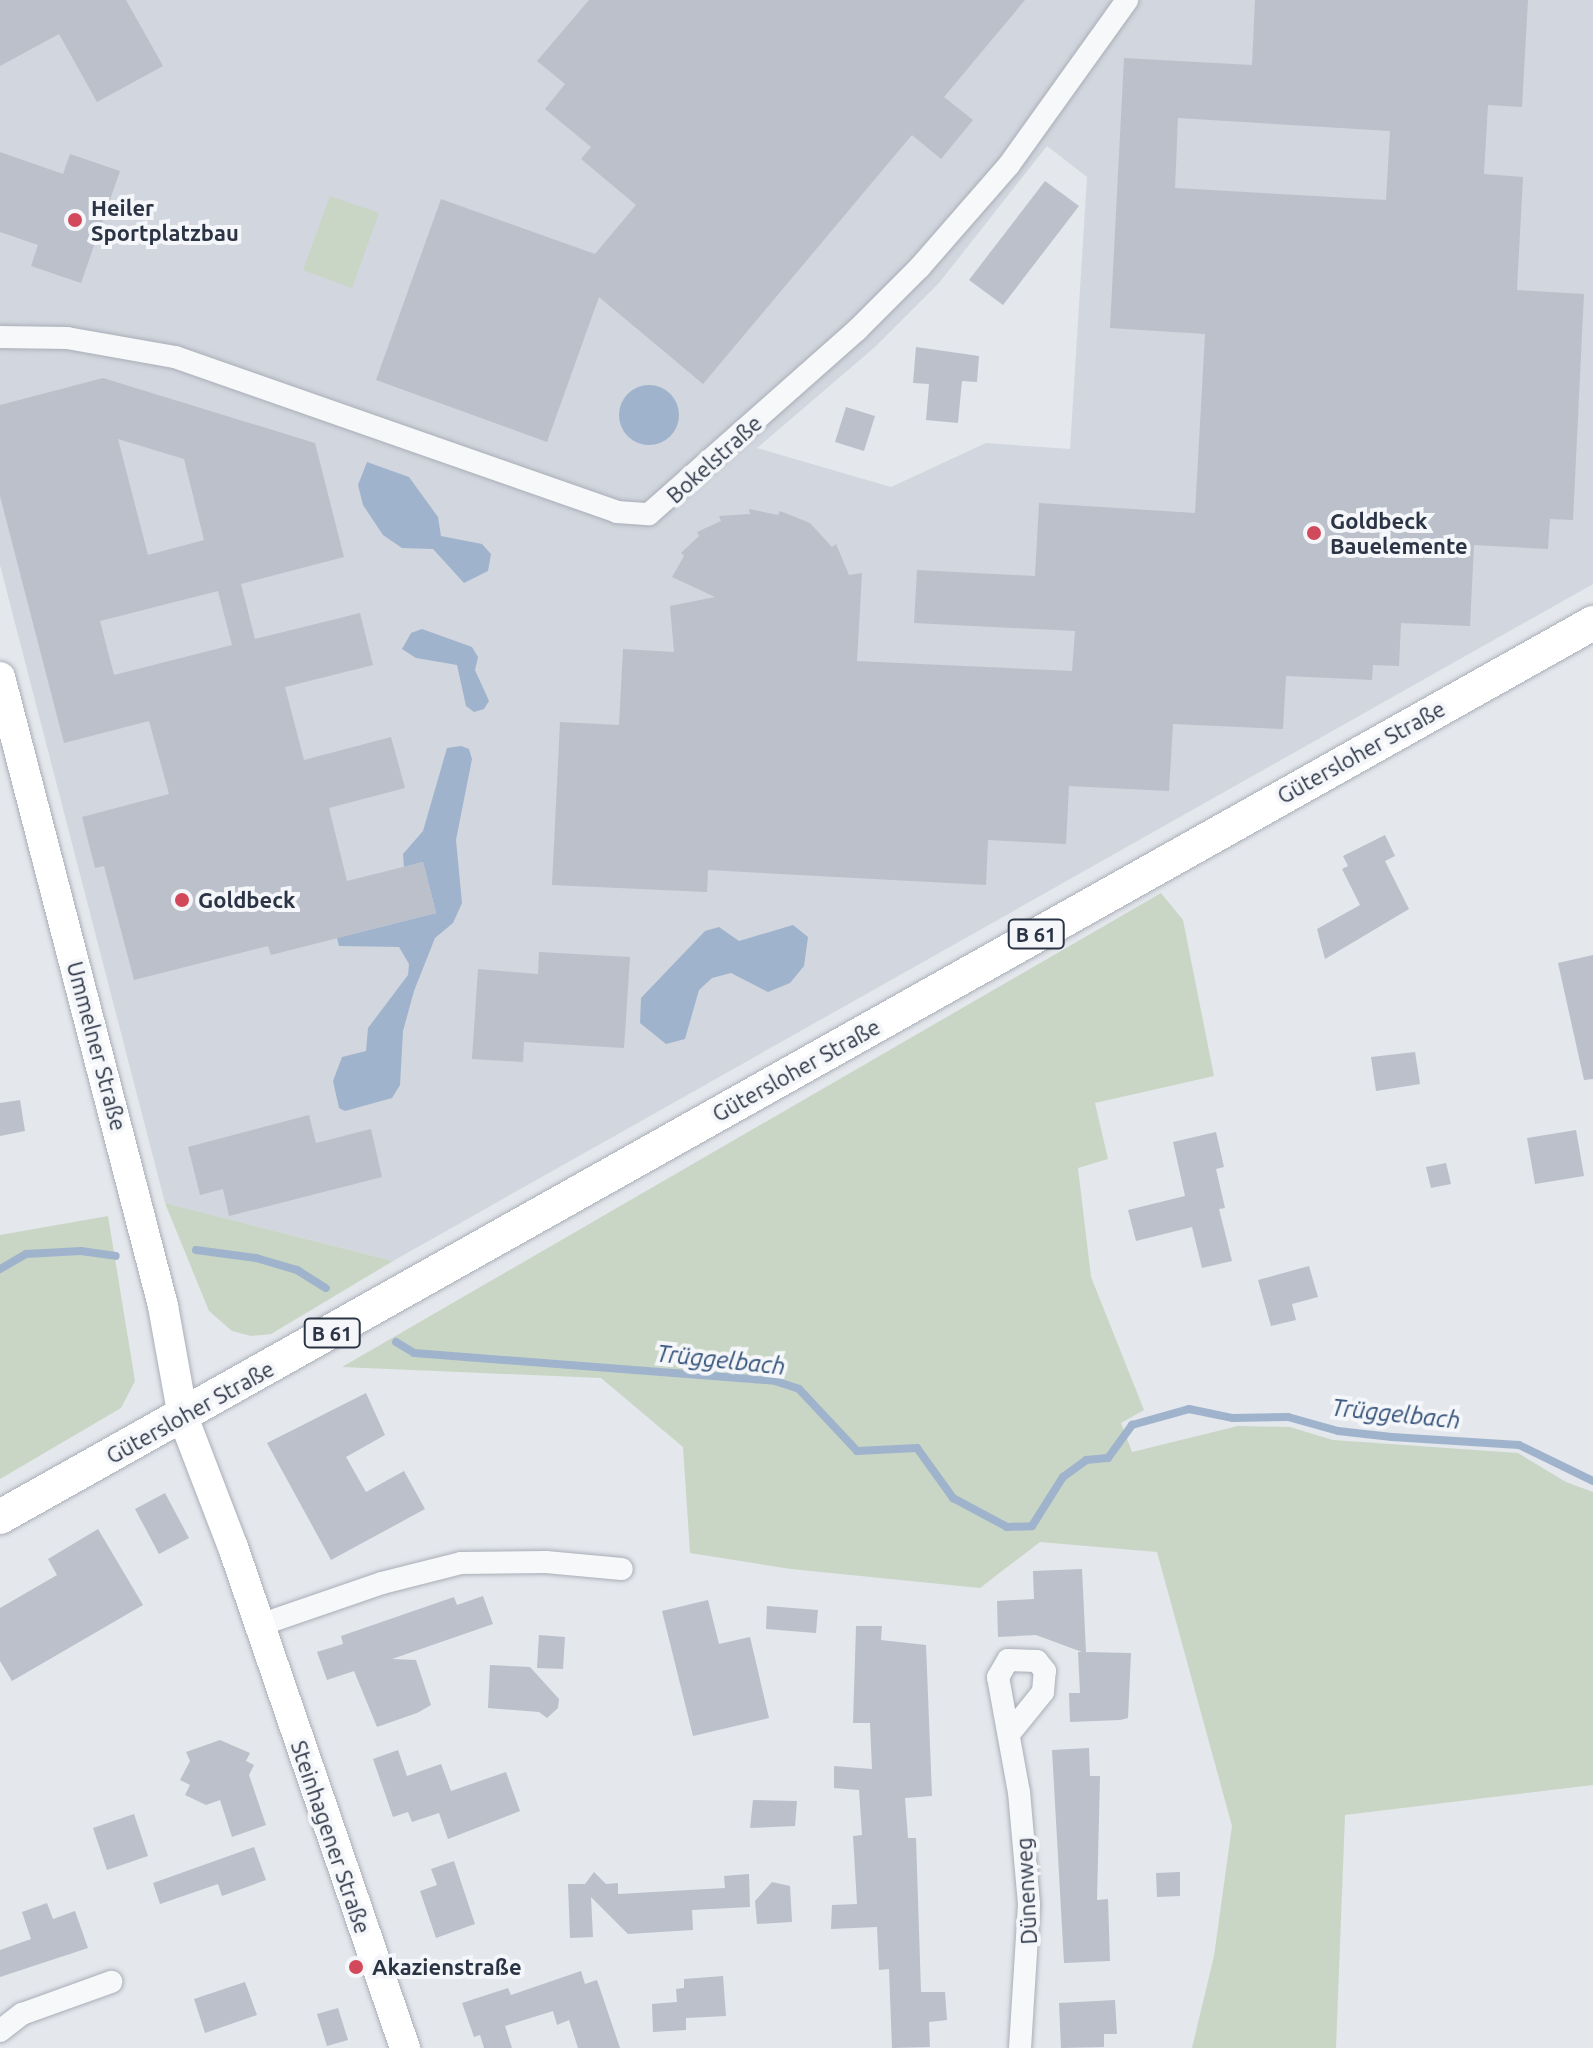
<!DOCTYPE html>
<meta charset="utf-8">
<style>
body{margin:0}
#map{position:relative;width:1593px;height:2048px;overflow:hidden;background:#e4e7ec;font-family:Ubuntu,sans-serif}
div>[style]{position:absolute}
.built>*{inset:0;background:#d2d6de}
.green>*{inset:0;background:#c9d6c5}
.water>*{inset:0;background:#9fb4cc}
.round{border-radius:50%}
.stream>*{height:8px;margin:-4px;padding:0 4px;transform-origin:4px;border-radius:4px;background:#9fb4cc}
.building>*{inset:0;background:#bbc0ca}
.roads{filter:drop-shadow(0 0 2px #a9aeb7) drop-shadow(0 0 2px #a9aeb7)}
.street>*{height:22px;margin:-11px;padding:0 11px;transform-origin:11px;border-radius:11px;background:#f7f8fa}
.secondary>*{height:30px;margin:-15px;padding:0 15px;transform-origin:15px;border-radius:15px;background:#fff}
.primary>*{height:34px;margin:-17px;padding:0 17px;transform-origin:17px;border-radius:17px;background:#fff}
.dots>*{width:22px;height:22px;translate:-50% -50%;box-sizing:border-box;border:4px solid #f4f6f9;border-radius:50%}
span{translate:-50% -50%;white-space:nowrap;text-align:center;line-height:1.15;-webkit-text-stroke:8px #f4f6f9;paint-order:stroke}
.shield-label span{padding:2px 6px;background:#f4f6f9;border:2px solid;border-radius:6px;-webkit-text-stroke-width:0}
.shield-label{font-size:20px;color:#2b3445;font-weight:700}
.poi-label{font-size:22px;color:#2b3445;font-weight:700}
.left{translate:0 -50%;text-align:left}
.street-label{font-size:22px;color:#2b3445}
.water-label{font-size:24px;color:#34527a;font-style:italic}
</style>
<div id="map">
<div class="built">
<div style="clip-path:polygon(evenodd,0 0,1593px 0,1593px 584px,393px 1261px,165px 1203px,0 565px,0 0,1047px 146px,1087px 177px,1070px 449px,986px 443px,891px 487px,757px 448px,875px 347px,939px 283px,1047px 146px)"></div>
</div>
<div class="green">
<div style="clip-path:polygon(330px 196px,379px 213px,352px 288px,303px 270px)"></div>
<div style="clip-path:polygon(1161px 893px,1183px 920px,1214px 1076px,1095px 1103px,1108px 1159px,1078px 1168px,1091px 1277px,1144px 1410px,1121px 1423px,1132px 1452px,1238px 1426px,1290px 1427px,1333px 1440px,1518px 1453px,1566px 1482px,1593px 1492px,1593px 1785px,1345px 1815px,1336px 2048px,1192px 2048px,1214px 1956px,1232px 1826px,1157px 1552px,1040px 1542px,980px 1588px,791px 1569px,690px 1553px,683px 1447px,601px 1378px,342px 1367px)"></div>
<div style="clip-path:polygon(165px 1203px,393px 1261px,271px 1334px,251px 1336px,232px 1331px,209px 1311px)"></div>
<div style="clip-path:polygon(108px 1216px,135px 1381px,121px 1408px,0 1479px,0 1235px)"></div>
</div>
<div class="water">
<div class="round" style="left:619px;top:385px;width:60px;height:60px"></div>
<div style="clip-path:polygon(367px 462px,409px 477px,438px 517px,441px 536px,482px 544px,491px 554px,488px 571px,464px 583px,433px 549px,402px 548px,383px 535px,363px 505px,358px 485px)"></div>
<div style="clip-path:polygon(422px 629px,472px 647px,478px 657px,475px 670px,489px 701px,484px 709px,474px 712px,466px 706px,457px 665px,416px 658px,402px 649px,411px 633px)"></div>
<div style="clip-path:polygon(461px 746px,469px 749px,472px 759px,456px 840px,462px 903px,453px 923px,435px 938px,414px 991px,403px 1031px,400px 1085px,392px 1098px,345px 1111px,339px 1108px,333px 1081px,342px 1057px,366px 1051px,368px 1028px,408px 975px,409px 964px,399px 947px,339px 946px,337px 938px,436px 913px,423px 862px,404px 867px,403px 854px,423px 831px,447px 748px)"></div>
<div style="clip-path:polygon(793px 925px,808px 937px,804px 966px,790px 983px,768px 992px,731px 973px,712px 978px,699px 990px,685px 1039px,666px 1044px,640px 1023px,641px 998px,705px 931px,719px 927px,739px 941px)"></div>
</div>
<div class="stream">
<div style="left:196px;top:1250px;width:61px;rotate:7.6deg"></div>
<div style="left:256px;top:1258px;width:43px;rotate:16.3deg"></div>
<div style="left:297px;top:1270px;width:34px;rotate:32deg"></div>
<div style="left:0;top:1269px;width:30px;rotate:-30deg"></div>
<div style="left:26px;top:1254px;width:55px;rotate:-3.1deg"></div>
<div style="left:81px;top:1251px;width:35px;rotate:8deg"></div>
<div style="left:396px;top:1342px;width:21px;rotate:31deg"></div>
<div style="left:414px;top:1353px;width:362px;rotate:4.4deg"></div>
<div style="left:775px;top:1381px;width:25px;rotate:18deg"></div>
<div style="left:799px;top:1389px;width:85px;rotate:46.9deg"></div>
<div style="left:857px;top:1451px;width:60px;rotate:-2.9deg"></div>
<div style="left:917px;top:1448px;width:62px;rotate:54.2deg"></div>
<div style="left:953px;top:1498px;width:61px;rotate:28.2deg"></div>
<div style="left:1007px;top:1527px;width:25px;rotate:-2deg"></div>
<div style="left:1032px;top:1526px;width:58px;rotate:-57.7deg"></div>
<div style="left:1063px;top:1477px;width:29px;rotate:-36deg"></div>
<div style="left:1086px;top:1460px;width:22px;rotate:-5deg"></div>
<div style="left:1108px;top:1458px;width:41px;rotate:-54deg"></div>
<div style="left:1132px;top:1425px;width:59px;rotate:-15.7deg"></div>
<div style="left:1189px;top:1409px;width:45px;rotate:11.6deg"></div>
<div style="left:1233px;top:1418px;width:55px;rotate:-1deg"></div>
<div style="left:1288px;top:1417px;width:52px;rotate:15.6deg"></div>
<div style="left:1338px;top:1431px;width:54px;rotate:6.3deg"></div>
<div style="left:1392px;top:1437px;width:127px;rotate:3.6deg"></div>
<div style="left:1519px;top:1445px;width:82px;rotate:25.9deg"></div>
</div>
<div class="building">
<div style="clip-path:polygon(0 0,126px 0,163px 66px,97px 102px,59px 34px,0 66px)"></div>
<div style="clip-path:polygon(589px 0,1025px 0,944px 97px,973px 120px,941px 159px,912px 135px,703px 384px,599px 297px,547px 442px,376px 380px,441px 199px,595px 254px,636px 205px,581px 159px,591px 147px,545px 109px,565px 84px,537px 61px)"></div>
<div style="clip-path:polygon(evenodd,1255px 0,1528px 0,1522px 107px,1488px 105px,1484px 174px,1523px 177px,1517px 290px,1584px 294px,1573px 520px,1550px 519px,1548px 549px,1474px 545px,1470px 626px,1401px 623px,1399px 666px,1373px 665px,1372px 680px,1286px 676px,1283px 729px,1173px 724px,1169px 791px,1069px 786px,1066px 844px,988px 840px,986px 885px,708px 870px,707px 892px,552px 885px,560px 722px,619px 725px,623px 649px,674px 652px,670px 606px,715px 597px,672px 577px,684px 556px,681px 553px,699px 536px,697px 532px,721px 521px,719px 516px,750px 514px,749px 509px,778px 515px,780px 511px,810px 523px,832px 547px,836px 544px,849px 575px,862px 573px,857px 661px,1072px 671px,1075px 631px,914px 623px,917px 570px,1035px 576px,1039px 503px,1195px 513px,1205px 334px,1110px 328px,1124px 58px,1252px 65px,1255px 0,1178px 118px,1390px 131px,1386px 200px,1175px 188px,1178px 118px)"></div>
<div style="clip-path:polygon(0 152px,63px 174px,70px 154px,120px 171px,81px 283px,31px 266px,38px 245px,0 232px)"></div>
<div style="clip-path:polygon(1045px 181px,1079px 206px,1003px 305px,969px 280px)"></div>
<div style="clip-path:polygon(916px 347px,979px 356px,977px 382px,962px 381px,958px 423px,926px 420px,929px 384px,913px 383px)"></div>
<div style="clip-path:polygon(evenodd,103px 378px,315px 443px,344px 557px,241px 584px,255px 639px,360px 613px,373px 665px,285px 687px,304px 760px,391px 737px,405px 788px,329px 808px,347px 881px,423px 862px,436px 913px,271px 955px,268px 946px,134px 980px,104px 866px,95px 868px,82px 817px,169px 794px,149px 721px,64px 743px,0 496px,0 405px,103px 378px,118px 439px,184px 459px,204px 540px,148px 555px,118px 439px,103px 378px,218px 591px,232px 645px,114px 675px,100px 621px,218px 591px)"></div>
<div style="clip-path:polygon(846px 407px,875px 416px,864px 451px,835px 442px)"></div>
<div style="clip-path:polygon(1385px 835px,1395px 856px,1385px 861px,1409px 909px,1325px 959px,1317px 929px,1360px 905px,1342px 869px,1348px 866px,1343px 856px)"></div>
<div style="clip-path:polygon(539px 952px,630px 957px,624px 1048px,524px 1042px,523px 1062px,472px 1059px,478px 969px,538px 974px)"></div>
<div style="clip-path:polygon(1593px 955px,1593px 1079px,1584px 1080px,1558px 963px)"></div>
<div style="clip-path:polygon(1415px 1052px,1420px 1084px,1376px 1091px,1371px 1057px)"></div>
<div style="clip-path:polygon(20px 1100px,25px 1131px,0 1136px,0 1103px)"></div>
<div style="clip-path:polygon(309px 1115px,316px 1143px,371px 1129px,382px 1177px,229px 1216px,223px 1189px,200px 1195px,188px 1147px)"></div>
<div style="clip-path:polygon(1576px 1130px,1584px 1176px,1535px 1184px,1527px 1138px)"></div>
<div style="clip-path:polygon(1216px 1132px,1224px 1167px,1216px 1169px,1225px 1208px,1219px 1209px,1232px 1261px,1202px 1268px,1192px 1227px,1136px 1241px,1128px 1210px,1185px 1196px,1173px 1142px)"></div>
<div style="clip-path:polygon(1446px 1163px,1451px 1184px,1431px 1188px,1426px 1167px)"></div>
<div style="clip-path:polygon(1309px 1266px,1318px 1297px,1292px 1304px,1296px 1320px,1271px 1326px,1258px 1280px)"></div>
<div style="clip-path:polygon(366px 1393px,385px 1435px,346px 1457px,366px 1492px,404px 1471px,425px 1509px,331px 1560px,267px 1443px)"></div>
<div style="clip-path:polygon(165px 1493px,189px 1538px,159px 1554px,135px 1509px)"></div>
<div style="clip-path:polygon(98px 1529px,143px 1605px,12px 1681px,0 1661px,0 1608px,57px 1575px,48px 1559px)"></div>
<div style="clip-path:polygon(1082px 1569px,1086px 1652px,1131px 1653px,1128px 1718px,1120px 1720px,1070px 1722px,1069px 1693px,1080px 1693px,1078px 1652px,1082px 1652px,1036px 1635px,998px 1637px,997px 1601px,1034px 1599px,1033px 1571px)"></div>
<div style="clip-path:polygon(483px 1596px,493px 1624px,392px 1659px,416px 1660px,431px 1705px,417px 1713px,377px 1727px,354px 1671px,327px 1680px,317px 1652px,343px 1644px,341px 1636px,454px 1597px,457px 1605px)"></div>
<div style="clip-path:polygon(708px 1600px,719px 1644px,750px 1637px,769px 1718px,693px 1736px,662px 1611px)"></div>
<div style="clip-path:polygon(767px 1606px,818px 1610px,816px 1633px,766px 1629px)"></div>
<div style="clip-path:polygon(856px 1626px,882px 1626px,881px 1640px,926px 1645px,932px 1796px,905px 1798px,908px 1838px,916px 1838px,921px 1992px,945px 1992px,947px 2020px,929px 2022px,930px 2047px,892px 2048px,889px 1969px,879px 1970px,877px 1927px,831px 1929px,832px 1905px,857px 1904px,853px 1836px,862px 1835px,859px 1790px,834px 1788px,834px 1766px,872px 1769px,870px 1723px,853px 1723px)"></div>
<div style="clip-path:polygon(539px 1635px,565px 1637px,563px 1669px,537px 1668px)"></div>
<div style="clip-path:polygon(490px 1665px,530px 1667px,559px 1699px,558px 1708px,547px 1718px,539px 1712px,488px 1708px)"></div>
<div style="clip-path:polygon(220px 1740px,250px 1753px,246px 1761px,254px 1765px,249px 1775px,266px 1825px,232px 1837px,220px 1800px,206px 1805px,185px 1795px,190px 1785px,180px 1780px,190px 1761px,186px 1752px)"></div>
<div style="clip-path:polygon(1089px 1748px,1090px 1776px,1100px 1776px,1097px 1900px,1108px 1899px,1110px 1961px,1064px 1963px,1052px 1750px)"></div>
<div style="clip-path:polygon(398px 1750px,407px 1776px,441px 1764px,451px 1791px,506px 1772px,520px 1811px,448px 1839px,439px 1813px,412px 1822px,408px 1812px,393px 1817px,373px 1759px)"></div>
<div style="clip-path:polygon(753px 1800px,797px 1801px,795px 1826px,750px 1828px)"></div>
<div style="clip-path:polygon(134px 1814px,148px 1856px,107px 1870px,93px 1828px)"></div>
<div style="clip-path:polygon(254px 1847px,266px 1880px,222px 1896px,218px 1884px,160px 1904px,153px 1883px)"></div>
<div style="clip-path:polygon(454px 1861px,475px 1924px,436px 1938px,420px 1891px,437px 1885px,431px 1869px)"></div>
<div style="clip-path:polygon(594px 1872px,606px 1884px,618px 1883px,618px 1894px,725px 1888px,724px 1876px,749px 1874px,750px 1907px,692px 1910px,693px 1930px,628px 1934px,591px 1897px,593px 1937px,570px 1938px,568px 1884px,585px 1884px)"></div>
<div style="clip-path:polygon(1180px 1872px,1180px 1896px,1157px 1897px,1156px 1873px)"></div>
<div style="clip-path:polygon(772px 1882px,790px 1886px,792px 1922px,757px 1924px,755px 1901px)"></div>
<div style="clip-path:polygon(47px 1903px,53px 1919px,75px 1911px,88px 1948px,0 1977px,0 1950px,31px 1939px,22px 1912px)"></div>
<div style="clip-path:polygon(581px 1971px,585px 1984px,597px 1980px,620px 2048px,578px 2048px,569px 2020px,557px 2025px,553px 2011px,505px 2026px,512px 2048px,484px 2048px,480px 2035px,474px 2037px,462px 2003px,508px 1988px,511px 1995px)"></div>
<div style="clip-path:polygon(723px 1976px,726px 2016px,686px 2018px,686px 2030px,653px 2032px,652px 2004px,677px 2002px,676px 1989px,684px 1988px,684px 1979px)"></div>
<div style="clip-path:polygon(245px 1982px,257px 2015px,205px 2033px,194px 1999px)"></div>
<div style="clip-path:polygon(1115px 2000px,1117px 2034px,1104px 2034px,1104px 2047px,1061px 2048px,1059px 2003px)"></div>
<div style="clip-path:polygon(338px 2008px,348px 2040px,327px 2046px,317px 2014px)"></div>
</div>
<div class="roads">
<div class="street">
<div style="left:0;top:337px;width:67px;rotate:0.9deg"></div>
<div style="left:67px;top:338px;width:110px;rotate:10deg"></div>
<div style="left:175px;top:357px;width:468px;rotate:19.3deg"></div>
<div style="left:617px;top:512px;width:32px;rotate:4deg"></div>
<div style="left:649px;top:514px;width:278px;rotate:-41.5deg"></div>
<div style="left:857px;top:330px;width:89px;rotate:-45deg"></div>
<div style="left:920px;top:267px;width:135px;rotate:-48.9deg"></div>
<div style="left:1009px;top:165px;width:203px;rotate:-54.4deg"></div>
<div style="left:260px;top:1625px;width:129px;rotate:-19deg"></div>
<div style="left:382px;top:1583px;width:81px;rotate:-14.2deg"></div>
<div style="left:461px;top:1563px;width:85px;rotate:-0.7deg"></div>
<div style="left:546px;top:1562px;width:76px;rotate:5.3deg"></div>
<div style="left:1009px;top:1734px;width:54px;rotate:-51deg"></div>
<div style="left:1043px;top:1692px;width:21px;rotate:-85deg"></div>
<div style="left:1045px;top:1671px;width:13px;rotate:-129deg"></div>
<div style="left:1037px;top:1661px;width:29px;rotate:-178deg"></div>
<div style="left:1008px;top:1660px;width:20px;rotate:120deg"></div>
<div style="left:998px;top:1677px;width:117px;rotate:79.7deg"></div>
<div style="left:1019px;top:1792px;width:113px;rotate:84.9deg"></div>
<div style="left:1029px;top:1905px;width:143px;rotate:93.6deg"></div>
<div style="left:0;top:2031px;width:28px;rotate:-38deg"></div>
<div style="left:22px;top:2014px;width:95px;rotate:-19.8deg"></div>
</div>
<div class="secondary">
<div style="left:0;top:677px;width:650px;rotate:75.47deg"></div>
<div style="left:163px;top:1306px;width:113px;rotate:79.8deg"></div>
<div style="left:183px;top:1417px;width:139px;rotate:69deg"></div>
<div style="left:233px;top:1547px;width:530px;rotate:71.05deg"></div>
</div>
<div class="primary">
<div style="left:0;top:1517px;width:1827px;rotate:-29.3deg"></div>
</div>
</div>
<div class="dots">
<div style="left:75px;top:220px;background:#d1495b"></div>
<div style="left:1314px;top:533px;background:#d1495b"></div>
<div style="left:182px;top:900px;background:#d1495b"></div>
<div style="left:356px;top:1967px;background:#d1495b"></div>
</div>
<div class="shield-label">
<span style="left:1036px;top:934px">B 61</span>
<span style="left:332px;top:1333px">B 61</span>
</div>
<div class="poi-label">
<span class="left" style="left:91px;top:220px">Heiler<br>Sportplatzbau</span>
<span class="left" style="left:1330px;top:533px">Goldbeck<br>Bauelemente</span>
<span class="left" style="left:198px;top:900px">Goldbeck</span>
<span class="left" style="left:372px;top:1967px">Akazienstraße</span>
</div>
<div class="street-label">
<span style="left:714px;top:459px;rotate:-42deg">Bokelstraße</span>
<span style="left:1361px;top:752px;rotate:-29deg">Gütersloher Straße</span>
<span style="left:97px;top:1046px;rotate:75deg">Ummelner Straße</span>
<span style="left:796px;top:1070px;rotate:-29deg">Gütersloher Straße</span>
<span style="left:190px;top:1412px;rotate:-29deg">Gütersloher Straße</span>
<span style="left:331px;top:1837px;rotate:71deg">Steinhagener Straße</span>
<span style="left:1026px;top:1891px;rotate:-93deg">Dünenweg</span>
</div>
<div class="water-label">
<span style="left:721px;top:1360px;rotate:6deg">Trüggelbach</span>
<span style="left:1396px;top:1414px;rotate:6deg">Trüggelbach</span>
</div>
</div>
